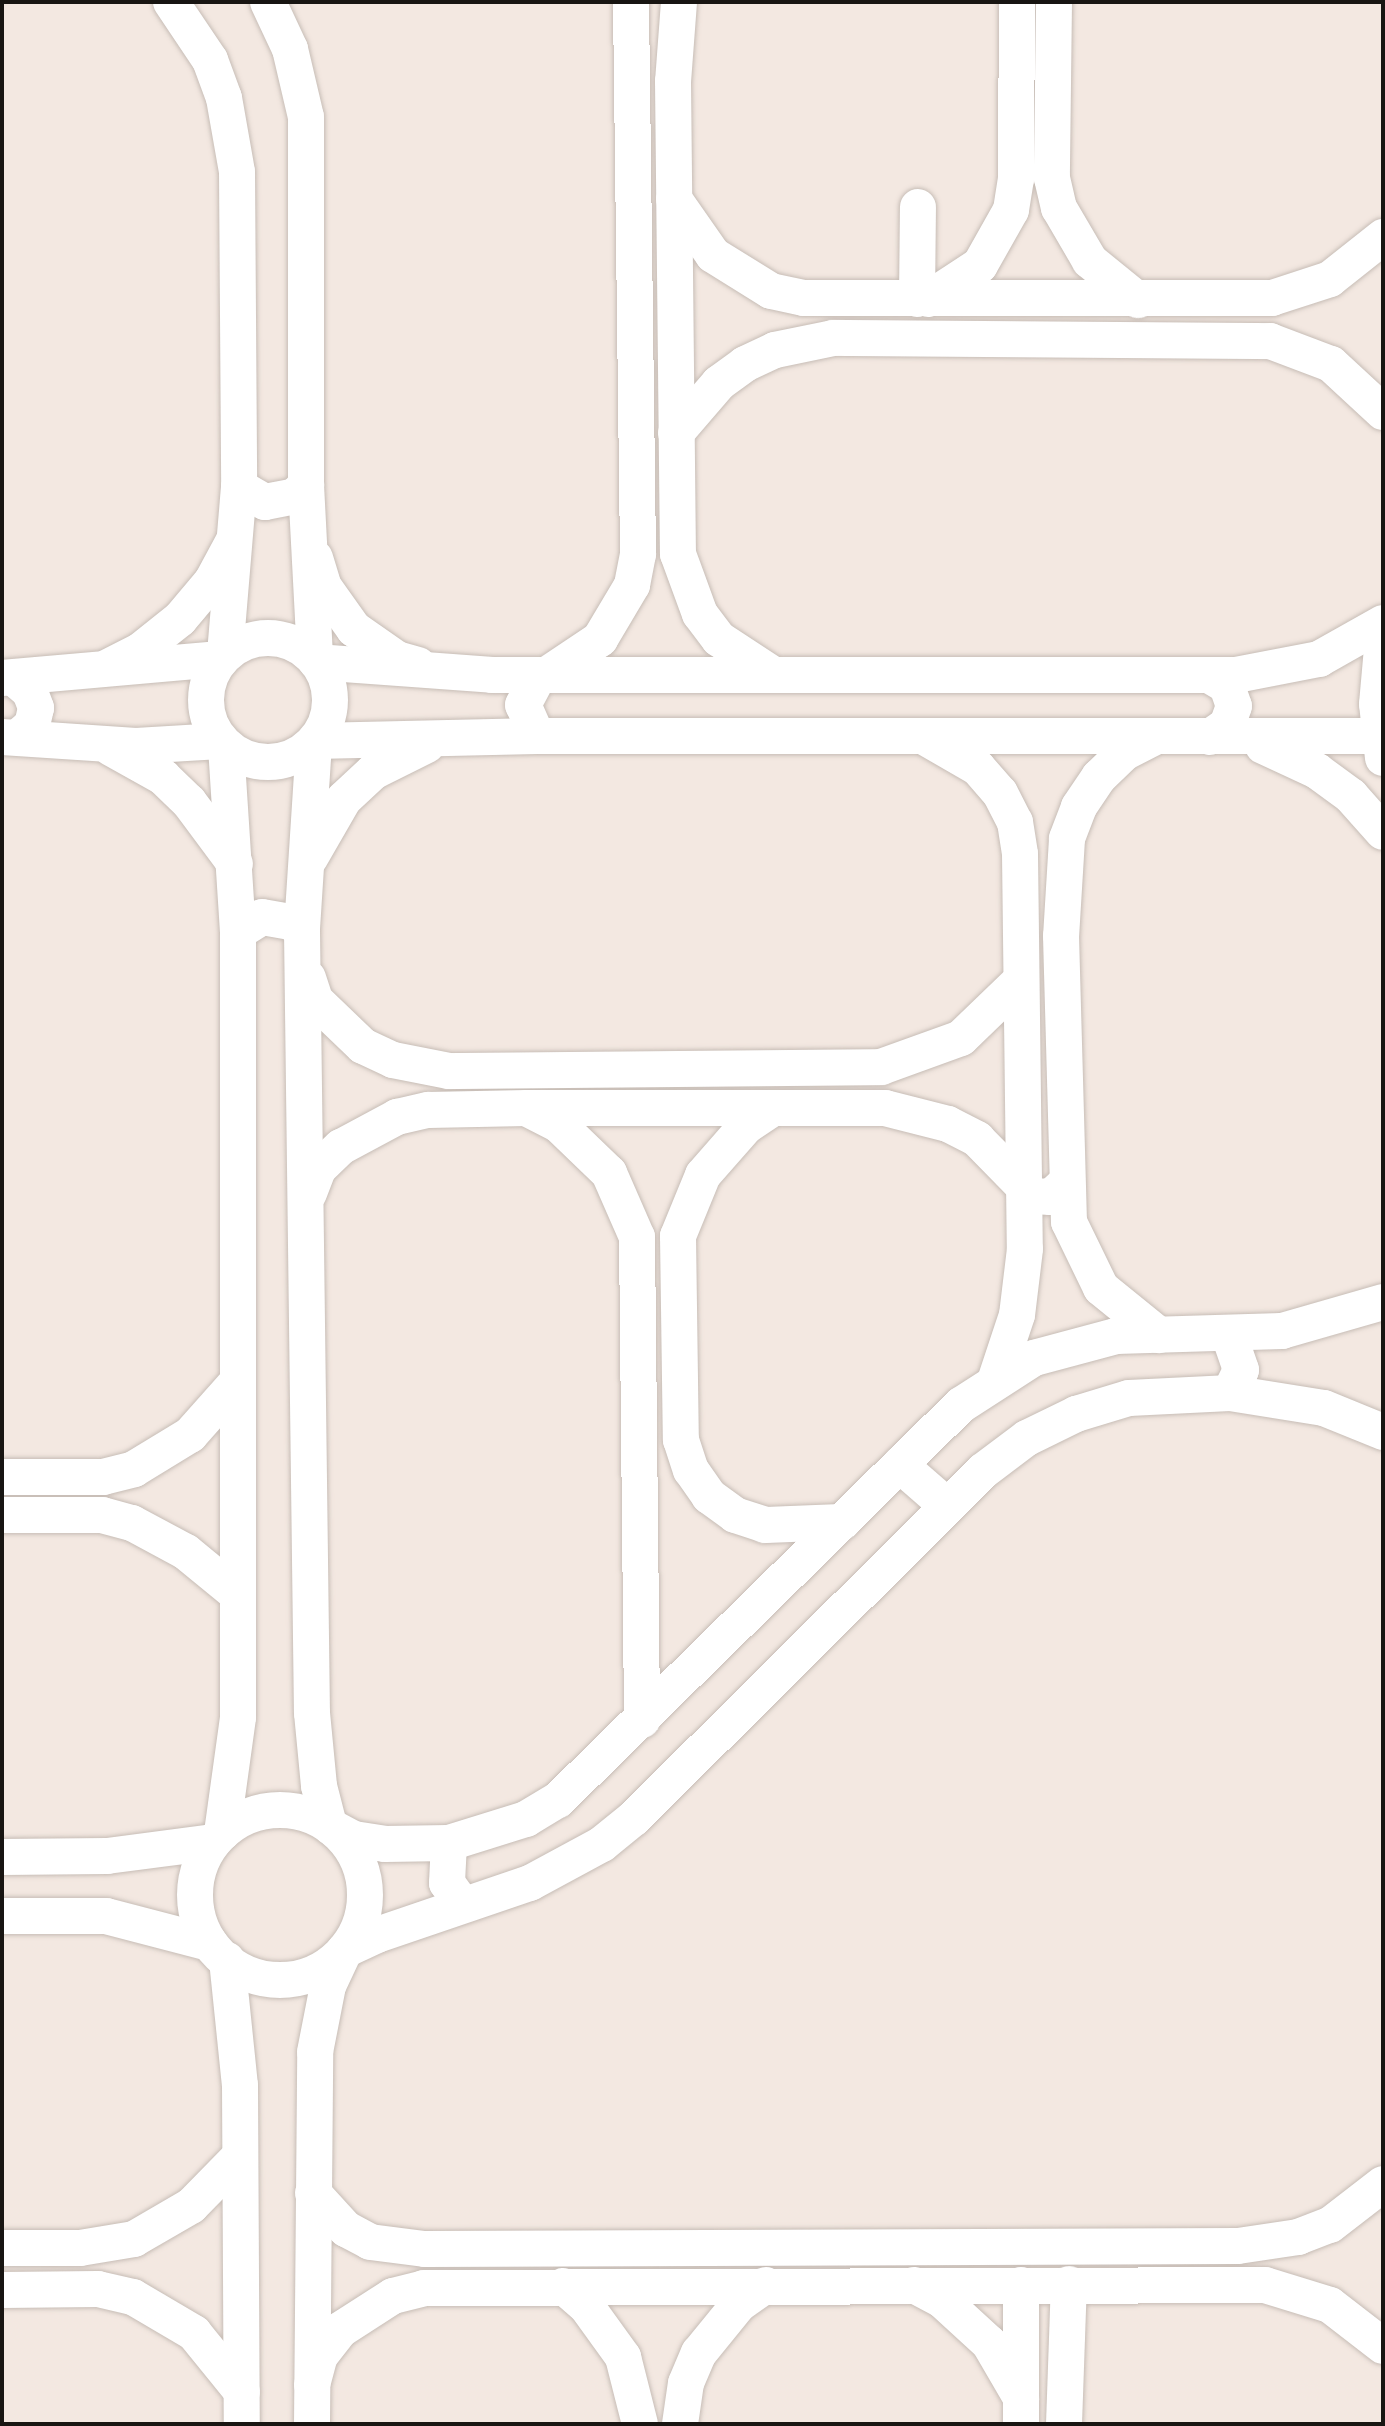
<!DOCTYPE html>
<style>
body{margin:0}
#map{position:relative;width:1385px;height:2426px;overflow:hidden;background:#f3e8e1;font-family:Merriweather,serif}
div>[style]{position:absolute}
.roads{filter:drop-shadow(0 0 2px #c7bdb6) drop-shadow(0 0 2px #c7bdb6)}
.minor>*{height:36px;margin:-18px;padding:0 18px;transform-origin:18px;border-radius:18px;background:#fff}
.minor>.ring{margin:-18px;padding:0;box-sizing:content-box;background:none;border:36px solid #fff;border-radius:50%}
span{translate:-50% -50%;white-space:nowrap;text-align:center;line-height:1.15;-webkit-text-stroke:6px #fff6f0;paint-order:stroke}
.frame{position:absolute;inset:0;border:4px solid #181512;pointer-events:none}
</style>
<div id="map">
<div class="roads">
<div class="minor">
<div style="left:171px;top:2px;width:70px;rotate:56.1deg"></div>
<div style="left:210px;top:60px;width:40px;rotate:69.8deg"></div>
<div style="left:224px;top:98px;width:75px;rotate:80deg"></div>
<div style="left:237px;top:172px;width:315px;rotate:89.6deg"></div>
<div style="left:239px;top:487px;width:168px;rotate:94.8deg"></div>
<div style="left:268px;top:2px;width:52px;rotate:64.9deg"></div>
<div style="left:290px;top:49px;width:70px;rotate:76.8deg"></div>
<div style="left:306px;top:117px;width:368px;rotate:90deg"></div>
<div style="left:306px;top:485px;width:174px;rotate:87deg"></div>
<div style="left:679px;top:2px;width:79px;rotate:94.3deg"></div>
<div style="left:673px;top:81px;width:473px;rotate:89.4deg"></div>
<div style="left:678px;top:554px;width:64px;rotate:69.9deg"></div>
<div style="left:700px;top:614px;width:31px;rotate:53deg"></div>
<div style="left:719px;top:639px;width:62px;rotate:33.2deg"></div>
<div style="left:1054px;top:2px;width:176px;rotate:90.7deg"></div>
<div style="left:1052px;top:178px;width:31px;rotate:77deg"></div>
<div style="left:1059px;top:208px;width:61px;rotate:59.7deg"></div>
<div style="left:1090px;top:261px;width:62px;rotate:39.1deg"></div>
<div style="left:674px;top:199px;width:68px;rotate:55.1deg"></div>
<div style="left:713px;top:255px;width:68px;rotate:31.8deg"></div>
<div style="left:771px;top:291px;width:34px;rotate:12deg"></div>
<div style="left:804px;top:298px;width:468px"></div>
<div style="left:1272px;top:298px;width:61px;rotate:-18.1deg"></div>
<div style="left:1330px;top:279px;width:68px;rotate:-38.4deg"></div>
<div style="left:917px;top:299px;width:92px;rotate:-89.4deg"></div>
<div style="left:928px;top:299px;width:62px;rotate:-33.2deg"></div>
<div style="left:980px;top:265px;width:63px;rotate:-60.6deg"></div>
<div style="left:1011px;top:210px;width:31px;rotate:-81deg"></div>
<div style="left:1016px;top:179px;width:177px;rotate:-89.7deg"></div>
<div style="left:676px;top:433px;width:66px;rotate:-49.3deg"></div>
<div style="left:719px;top:383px;width:32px;rotate:-36deg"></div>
<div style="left:745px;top:364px;width:33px;rotate:-25deg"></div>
<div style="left:775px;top:350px;width:59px;rotate:-11.7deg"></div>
<div style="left:833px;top:338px;width:437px;rotate:0.4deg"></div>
<div style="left:1270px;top:341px;width:65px;rotate:20.7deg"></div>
<div style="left:1331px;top:364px;width:71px;rotate:42.7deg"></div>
<div style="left:239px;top:487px;width:30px;rotate:30deg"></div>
<div style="left:265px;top:502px;width:31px;rotate:-11deg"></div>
<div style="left:295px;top:496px;width:16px;rotate:-45deg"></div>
<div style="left:315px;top:558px;width:30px;rotate:73deg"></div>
<div style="left:324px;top:587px;width:52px;rotate:54.5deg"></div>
<div style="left:354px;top:629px;width:52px;rotate:34.9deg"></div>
<div style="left:397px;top:659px;width:22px;rotate:16deg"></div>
<div class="ring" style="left:206px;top:638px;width:88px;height:88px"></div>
<div style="left:317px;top:662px;width:175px;rotate:4.2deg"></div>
<div style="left:492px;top:675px;width:744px"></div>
<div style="left:1236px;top:675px;width:85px;rotate:-10.9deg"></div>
<div style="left:1319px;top:659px;width:73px;rotate:-29.4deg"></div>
<div style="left:108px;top:667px;width:37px;rotate:-27deg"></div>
<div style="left:141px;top:650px;width:50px;rotate:-38.5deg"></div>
<div style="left:180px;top:619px;width:50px;rotate:-49.9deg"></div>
<div style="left:212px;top:581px;width:44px;rotate:-61.7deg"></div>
<div style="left:548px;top:674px;width:63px;rotate:-33.9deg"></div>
<div style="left:600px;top:639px;width:63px;rotate:-59.3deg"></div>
<div style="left:632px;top:585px;width:32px;rotate:-79deg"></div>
<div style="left:638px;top:554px;width:552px;rotate:-90.73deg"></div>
<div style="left:1209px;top:675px;width:21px;rotate:31deg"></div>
<div style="left:1227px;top:686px;width:21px;rotate:71deg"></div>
<div style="left:1234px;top:706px;width:20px;rotate:110deg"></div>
<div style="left:1227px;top:725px;width:21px;rotate:145deg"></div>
<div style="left:2px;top:678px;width:219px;rotate:-5deg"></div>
<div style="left:14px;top:678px;width:21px;rotate:41deg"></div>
<div style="left:30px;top:692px;width:17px;rotate:69deg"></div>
<div style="left:36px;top:708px;width:17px;rotate:103deg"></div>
<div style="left:32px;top:725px;width:18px;rotate:139deg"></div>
<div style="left:537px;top:736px;width:34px;rotate:-114deg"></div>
<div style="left:523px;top:705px;width:34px;rotate:-62deg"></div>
<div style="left:2px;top:737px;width:134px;rotate:3.8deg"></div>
<div style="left:136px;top:746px;width:84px;rotate:-3.4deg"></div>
<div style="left:1155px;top:737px;width:35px;rotate:153deg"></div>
<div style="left:1124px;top:753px;width:35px;rotate:136deg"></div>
<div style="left:1099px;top:777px;width:36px;rotate:124deg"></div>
<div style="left:1079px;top:807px;width:34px;rotate:111deg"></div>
<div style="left:1067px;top:839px;width:97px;rotate:93.5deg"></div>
<div style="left:1061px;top:936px;width:286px;rotate:88.4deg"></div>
<div style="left:1069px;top:1222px;width:73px;rotate:64.1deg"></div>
<div style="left:1101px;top:1288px;width:75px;rotate:39deg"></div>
<div style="left:926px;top:738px;width:60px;rotate:30deg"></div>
<div style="left:978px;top:768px;width:33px;rotate:49deg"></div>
<div style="left:1000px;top:793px;width:33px;rotate:63deg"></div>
<div style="left:1015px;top:822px;width:32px;rotate:81deg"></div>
<div style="left:1020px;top:854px;width:395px;rotate:89.3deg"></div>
<div style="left:1025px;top:1249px;width:66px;rotate:96.9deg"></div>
<div style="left:1017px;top:1315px;width:66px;rotate:108.4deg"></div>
<div style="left:315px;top:741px;width:222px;rotate:-1.3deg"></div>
<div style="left:537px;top:736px;width:846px"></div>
<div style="left:314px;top:743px;width:188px;rotate:93.7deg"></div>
<div style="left:302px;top:931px;width:782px;rotate:89.27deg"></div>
<div style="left:312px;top:1713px;width:73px;rotate:84.5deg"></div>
<div style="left:319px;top:1786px;width:40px;rotate:75.6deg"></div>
<div style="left:1263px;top:746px;width:60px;rotate:24.8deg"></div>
<div style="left:1317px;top:771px;width:42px;rotate:36.3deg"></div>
<div style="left:1351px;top:796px;width:48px;rotate:48.4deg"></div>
<div style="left:111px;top:748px;width:60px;rotate:29.1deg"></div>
<div style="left:163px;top:777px;width:36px;rotate:44deg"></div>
<div style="left:189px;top:802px;width:77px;rotate:53.4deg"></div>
<div style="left:1383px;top:758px;width:54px;rotate:-96.3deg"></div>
<div style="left:1377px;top:704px;width:67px;rotate:-84.9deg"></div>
<div style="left:310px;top:858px;width:68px;rotate:-60deg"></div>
<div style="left:344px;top:799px;width:40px;rotate:-43deg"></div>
<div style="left:373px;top:772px;width:60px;rotate:-26.6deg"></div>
<div style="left:238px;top:932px;width:28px;rotate:-32deg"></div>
<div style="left:262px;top:917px;width:29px;rotate:10deg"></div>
<div style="left:291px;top:922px;width:14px;rotate:39deg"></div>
<div style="left:308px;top:978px;width:23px;rotate:72deg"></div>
<div style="left:315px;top:1000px;width:66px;rotate:43.8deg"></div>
<div style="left:363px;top:1046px;width:33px;rotate:25deg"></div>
<div style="left:393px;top:1060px;width:57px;rotate:11.1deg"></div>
<div style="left:449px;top:1071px;width:432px;rotate:-0.5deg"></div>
<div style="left:881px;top:1067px;width:85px;rotate:-19.9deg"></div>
<div style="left:961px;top:1038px;width:83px;rotate:-44deg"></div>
<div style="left:773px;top:1108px;width:32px;rotate:146deg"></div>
<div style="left:746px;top:1126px;width:65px;rotate:131.3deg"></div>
<div style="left:703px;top:1175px;width:66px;rotate:112.3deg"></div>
<div style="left:678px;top:1236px;width:204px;rotate:89.2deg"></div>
<div style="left:681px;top:1440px;width:32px;rotate:72deg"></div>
<div style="left:691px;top:1470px;width:32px;rotate:55deg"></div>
<div style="left:709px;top:1496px;width:32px;rotate:36deg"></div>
<div style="left:735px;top:1515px;width:32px;rotate:18deg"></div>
<div style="left:765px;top:1525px;width:77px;rotate:-2.2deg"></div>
<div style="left:528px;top:1109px;width:34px;rotate:27deg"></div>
<div style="left:558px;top:1124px;width:71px;rotate:43.9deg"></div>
<div style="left:609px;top:1173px;width:70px;rotate:66.4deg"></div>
<div style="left:637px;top:1237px;width:483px;rotate:89.4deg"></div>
<div style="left:309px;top:1193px;width:26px;rotate:-69deg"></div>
<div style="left:318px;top:1169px;width:32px;rotate:-44deg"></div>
<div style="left:341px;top:1147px;width:64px;rotate:-28.2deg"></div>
<div style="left:397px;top:1117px;width:32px;rotate:-13deg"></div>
<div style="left:428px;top:1110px;width:99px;rotate:-1.2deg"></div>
<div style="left:527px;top:1108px;width:358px"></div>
<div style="left:885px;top:1108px;width:65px;rotate:14.3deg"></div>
<div style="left:948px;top:1124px;width:33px;rotate:27deg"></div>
<div style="left:977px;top:1139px;width:80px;rotate:45.5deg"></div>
<div style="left:1033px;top:1196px;width:18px;rotate:3deg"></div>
<div style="left:1051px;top:1197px;width:18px;rotate:-43deg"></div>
<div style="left:1229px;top:1335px;width:37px;rotate:71deg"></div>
<div style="left:1241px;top:1370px;width:25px;rotate:116deg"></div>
<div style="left:900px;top:1465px;width:61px;rotate:41deg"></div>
<div style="left:2px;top:1477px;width:101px"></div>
<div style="left:103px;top:1477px;width:32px;rotate:-14deg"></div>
<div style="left:134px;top:1469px;width:66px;rotate:-31.3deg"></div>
<div style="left:190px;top:1435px;width:71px;rotate:-48.4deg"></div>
<div style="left:2px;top:1515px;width:100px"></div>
<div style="left:102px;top:1515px;width:31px;rotate:15deg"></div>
<div style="left:132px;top:1523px;width:61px;rotate:28.2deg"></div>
<div style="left:186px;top:1552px;width:66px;rotate:39.5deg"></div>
<div class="ring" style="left:195px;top:1810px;width:134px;height:134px"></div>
<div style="left:331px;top:1827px;width:26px;rotate:28deg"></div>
<div style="left:354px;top:1839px;width:31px;rotate:9deg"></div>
<div style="left:385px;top:1844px;width:64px;rotate:-0.9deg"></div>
<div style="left:449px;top:1843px;width:81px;rotate:-17.3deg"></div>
<div style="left:526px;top:1819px;width:37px;rotate:-31deg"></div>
<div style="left:558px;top:1800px;width:564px;rotate:-44.43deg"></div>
<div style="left:961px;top:1405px;width:87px;rotate:-32.8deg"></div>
<div style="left:1034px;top:1358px;width:85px;rotate:-15deg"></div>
<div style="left:1116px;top:1336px;width:166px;rotate:-1.7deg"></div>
<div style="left:1282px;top:1331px;width:105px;rotate:-16deg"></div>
<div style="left:222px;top:1833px;width:117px;rotate:-82.1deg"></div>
<div style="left:238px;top:1717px;width:785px;rotate:-90deg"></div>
<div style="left:238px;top:932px;width:186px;rotate:-93.7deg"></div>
<div style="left:449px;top:1843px;width:40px;rotate:92.9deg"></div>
<div style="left:447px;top:1883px;width:27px;rotate:54deg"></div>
<div style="left:2px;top:1857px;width:105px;rotate:-0.5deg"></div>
<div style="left:107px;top:1856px;width:107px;rotate:-7.5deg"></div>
<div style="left:2px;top:1916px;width:104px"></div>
<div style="left:106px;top:1916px;width:107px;rotate:14.6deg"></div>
<div style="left:345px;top:1950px;width:35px;rotate:-25deg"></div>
<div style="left:377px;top:1935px;width:162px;rotate:-18.8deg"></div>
<div style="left:530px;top:1883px;width:82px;rotate:-28.4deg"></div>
<div style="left:602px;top:1844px;width:41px;rotate:-39.1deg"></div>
<div style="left:634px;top:1818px;width:492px;rotate:-44.8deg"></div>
<div style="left:983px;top:1471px;width:55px;rotate:-36.9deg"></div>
<div style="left:1027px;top:1438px;width:55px;rotate:-26.1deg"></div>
<div style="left:1076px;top:1414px;width:55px;rotate:-16.8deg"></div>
<div style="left:1129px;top:1398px;width:101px;rotate:-2.8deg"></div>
<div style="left:1230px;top:1393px;width:95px;rotate:9.1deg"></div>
<div style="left:1324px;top:1408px;width:64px;rotate:22.1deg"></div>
<div style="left:227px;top:1960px;width:126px;rotate:84.1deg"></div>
<div style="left:240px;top:2085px;width:339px;rotate:89.7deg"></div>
<div style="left:313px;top:2193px;width:49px;rotate:47.5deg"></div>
<div style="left:346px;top:2229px;width:27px;rotate:28deg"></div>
<div style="left:370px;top:2242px;width:55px;rotate:7.3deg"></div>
<div style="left:425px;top:2249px;width:813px;rotate:-0.21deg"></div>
<div style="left:1238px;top:2246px;width:61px;rotate:-8.5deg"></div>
<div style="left:1298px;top:2237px;width:34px;rotate:-21deg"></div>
<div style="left:1330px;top:2225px;width:67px;rotate:-37.7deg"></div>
<div style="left:2px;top:2248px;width:78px"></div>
<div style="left:80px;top:2248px;width:55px;rotate:-9.5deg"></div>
<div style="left:134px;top:2239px;width:66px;rotate:-30.1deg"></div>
<div style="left:191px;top:2206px;width:70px;rotate:-45.6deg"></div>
<div style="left:914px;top:2285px;width:32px;rotate:28deg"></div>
<div style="left:942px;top:2300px;width:64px;rotate:42.5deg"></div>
<div style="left:989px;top:2343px;width:64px;rotate:59.8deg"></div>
<div style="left:1021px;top:2285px;width:139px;rotate:90deg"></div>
<div style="left:563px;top:2286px;width:32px;rotate:41deg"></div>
<div style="left:587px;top:2307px;width:62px;rotate:54.2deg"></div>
<div style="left:623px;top:2357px;width:69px;rotate:75.8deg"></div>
<div style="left:2px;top:2290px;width:96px;rotate:-0.6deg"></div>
<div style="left:98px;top:2289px;width:36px;rotate:13deg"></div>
<div style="left:133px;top:2297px;width:71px;rotate:30.5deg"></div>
<div style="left:194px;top:2333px;width:76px;rotate:50.9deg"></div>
<div style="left:312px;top:2385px;width:30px;rotate:-75deg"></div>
<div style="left:320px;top:2356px;width:33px;rotate:-52deg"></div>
<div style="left:340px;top:2330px;width:63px;rotate:-32.7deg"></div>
<div style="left:393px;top:2296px;width:32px;rotate:-14deg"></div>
<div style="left:424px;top:2288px;width:841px;rotate:-0.2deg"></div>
<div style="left:1265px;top:2285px;width:68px;rotate:17.1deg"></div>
<div style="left:1330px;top:2305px;width:67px;rotate:37.7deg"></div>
<div style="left:312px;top:2424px;width:372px;rotate:-89.5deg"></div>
<div style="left:315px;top:2052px;width:67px;rotate:-78.9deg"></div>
<div style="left:328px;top:1986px;width:38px;rotate:-65deg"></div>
<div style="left:680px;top:2424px;width:41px;rotate:-81.7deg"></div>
<div style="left:686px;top:2383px;width:33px;rotate:-67deg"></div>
<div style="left:699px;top:2353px;width:63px;rotate:-50.8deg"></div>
<div style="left:739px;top:2304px;width:33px;rotate:-35deg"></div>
<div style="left:1064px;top:2424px;width:140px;rotate:-88deg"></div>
</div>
</div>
<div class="frame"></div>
</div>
